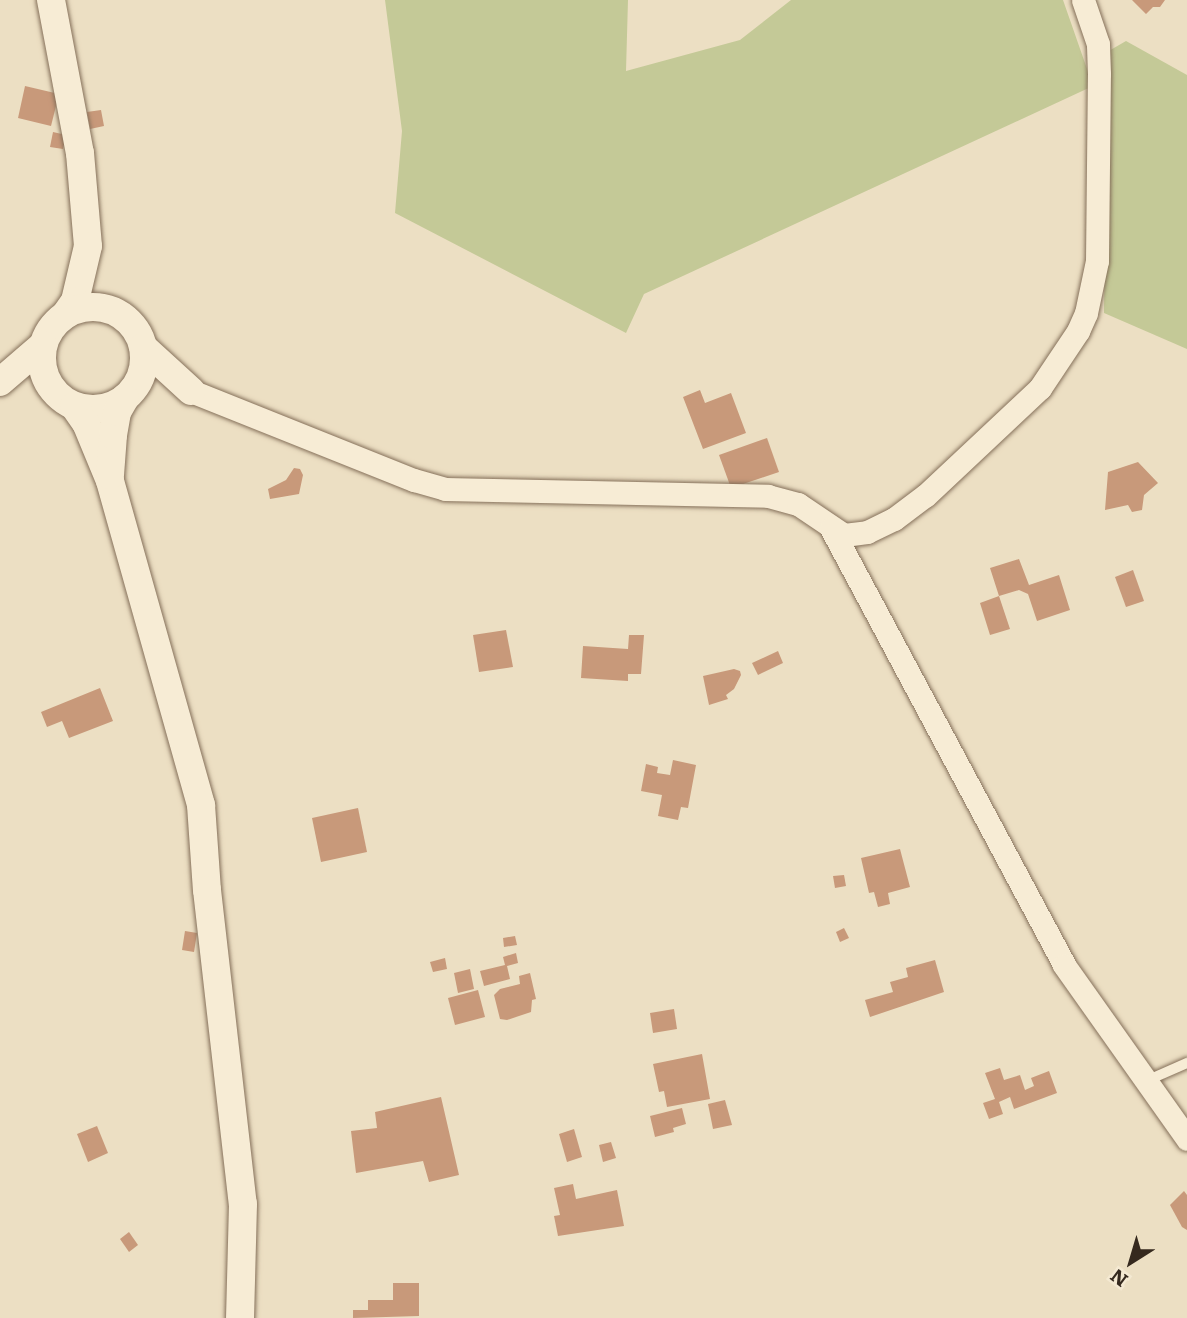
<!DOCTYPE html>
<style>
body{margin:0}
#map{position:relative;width:1187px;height:1318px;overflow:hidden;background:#ecdfc3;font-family:Literata,serif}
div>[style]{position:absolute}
.green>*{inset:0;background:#c4c997}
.building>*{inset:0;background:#c8997a}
.roads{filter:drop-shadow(0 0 2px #85705a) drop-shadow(0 0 2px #85705a)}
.service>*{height:10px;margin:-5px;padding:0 5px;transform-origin:5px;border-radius:5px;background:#f7ecd5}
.minor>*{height:23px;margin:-11.5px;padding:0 11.5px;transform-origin:11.5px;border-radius:11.5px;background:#f7ecd5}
.tertiary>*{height:28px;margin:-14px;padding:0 14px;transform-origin:14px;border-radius:14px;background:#f7ecd5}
.tertiary>.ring{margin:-14px;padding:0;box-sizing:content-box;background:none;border:28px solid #f7ecd5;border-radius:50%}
span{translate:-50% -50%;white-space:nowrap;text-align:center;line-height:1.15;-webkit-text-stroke:5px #f4e9d2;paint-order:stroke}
.north{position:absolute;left:1096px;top:1227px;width:70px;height:70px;-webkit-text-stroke:5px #f4e9d2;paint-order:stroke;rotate:217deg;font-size:19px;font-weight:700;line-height:28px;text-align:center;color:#35291e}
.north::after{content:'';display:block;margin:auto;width:24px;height:32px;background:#35291e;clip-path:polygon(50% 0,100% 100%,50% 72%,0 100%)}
</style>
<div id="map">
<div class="green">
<div style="clip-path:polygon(385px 0,628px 0,626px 71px,740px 40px,791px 0,1063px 0,1093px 86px,644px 294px,626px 333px,395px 213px,402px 131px)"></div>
<div style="clip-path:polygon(1126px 41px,1187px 75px,1187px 349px,1104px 313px,1107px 52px)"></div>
</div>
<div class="building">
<div style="clip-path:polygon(1132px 0,1165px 0,1160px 7px,1153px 7px,1146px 14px)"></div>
<div style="clip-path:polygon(25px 86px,59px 94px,51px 126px,18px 118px)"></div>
<div style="clip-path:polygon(101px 110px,104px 126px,90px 129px,87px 112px)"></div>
<div style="clip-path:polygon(53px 132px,66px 135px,63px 149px,50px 147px)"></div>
<div style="clip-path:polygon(700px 390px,705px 403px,731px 393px,746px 433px,703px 449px,683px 397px)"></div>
<div style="clip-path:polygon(767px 438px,779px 472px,731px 488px,719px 455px)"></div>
<div style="clip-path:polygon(1138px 462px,1158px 483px,1144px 495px,1142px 510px,1132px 512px,1128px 505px,1105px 510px,1108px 472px)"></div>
<div style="clip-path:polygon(294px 468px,300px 469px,303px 475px,299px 494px,270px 499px,268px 489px,286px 480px)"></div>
<div style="clip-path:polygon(1019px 559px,1029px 585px,1059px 575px,1070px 610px,1037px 621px,1028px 594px,1019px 590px,999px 596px,990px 568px)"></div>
<div style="clip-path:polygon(1133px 570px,1144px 601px,1126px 607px,1115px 577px)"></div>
<div style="clip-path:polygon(999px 596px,1010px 629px,990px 635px,980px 603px)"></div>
<div style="clip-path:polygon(506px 630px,513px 667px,479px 672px,473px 635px)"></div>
<div style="clip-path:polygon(629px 635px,644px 635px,641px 674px,628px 674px,628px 681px,581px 678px,583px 646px,628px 649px)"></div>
<div style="clip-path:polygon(778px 651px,783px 663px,758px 675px,752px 663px)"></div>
<div style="clip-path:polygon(734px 669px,740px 671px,741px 675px,734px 689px,726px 695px,728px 699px,709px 705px,703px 676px)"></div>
<div style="clip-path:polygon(100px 688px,113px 721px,69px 738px,62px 721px,47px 727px,41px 712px)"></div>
<div style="clip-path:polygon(673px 760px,696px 765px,688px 808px,681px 807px,678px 820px,658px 816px,662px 795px,641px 791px,646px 764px,658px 767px,657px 773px,670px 775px)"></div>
<div style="clip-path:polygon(358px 808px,367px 852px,321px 862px,312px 818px)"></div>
<div style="clip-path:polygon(900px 849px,910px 887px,888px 893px,890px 904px,878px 907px,874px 892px,869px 893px,861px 858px)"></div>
<div style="clip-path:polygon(844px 875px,846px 886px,835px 888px,833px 876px)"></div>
<div style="clip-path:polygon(844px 928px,849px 938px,840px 942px,836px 932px)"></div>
<div style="clip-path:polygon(185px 931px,197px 933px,194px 952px,182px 950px)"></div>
<div style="clip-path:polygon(515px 936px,517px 945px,504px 947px,503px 938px)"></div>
<div style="clip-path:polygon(516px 953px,518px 963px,507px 966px,510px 979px,484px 986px,480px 971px,505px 965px,503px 957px)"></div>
<div style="clip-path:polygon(445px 958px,447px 969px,433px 972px,430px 962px)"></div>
<div style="clip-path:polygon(935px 960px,944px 992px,870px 1017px,865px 1000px,893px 992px,890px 982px,908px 977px,906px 968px)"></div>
<div style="clip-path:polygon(470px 969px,474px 989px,458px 993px,454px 973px)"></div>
<div style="clip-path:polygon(530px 973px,536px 999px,532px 1000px,531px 1012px,507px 1020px,500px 1019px,494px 995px,500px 989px,520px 984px,519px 976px)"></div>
<div style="clip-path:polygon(478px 990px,485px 1017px,455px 1025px,448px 998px)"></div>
<div style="clip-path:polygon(674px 1009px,677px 1029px,653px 1033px,650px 1013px)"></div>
<div style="clip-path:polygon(702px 1054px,710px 1099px,667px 1107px,664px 1091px,659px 1092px,653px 1064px)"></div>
<div style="clip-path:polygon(1000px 1068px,1004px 1080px,1020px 1075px,1025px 1090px,1034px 1086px,1031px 1078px,1049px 1071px,1057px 1093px,1014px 1109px,1010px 1097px,999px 1102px,1003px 1114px,989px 1119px,983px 1103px,995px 1099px,985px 1073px)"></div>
<div style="clip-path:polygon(441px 1097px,459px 1175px,429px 1182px,423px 1161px,356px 1173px,351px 1131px,377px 1128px,375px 1112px)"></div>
<div style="clip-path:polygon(725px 1100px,732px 1125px,713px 1129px,708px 1104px)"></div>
<div style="clip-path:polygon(682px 1108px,686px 1124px,673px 1128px,674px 1132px,655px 1137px,650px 1116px)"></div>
<div style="clip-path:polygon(97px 1126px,108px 1153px,88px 1162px,77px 1134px)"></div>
<div style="clip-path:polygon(574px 1129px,582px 1157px,567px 1162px,559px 1134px)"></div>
<div style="clip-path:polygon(611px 1142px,616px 1158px,603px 1162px,599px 1145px)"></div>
<div style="clip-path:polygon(573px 1184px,576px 1199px,617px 1190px,624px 1226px,558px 1236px,554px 1216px,560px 1215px,554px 1188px)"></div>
<div style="clip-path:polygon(1184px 1191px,1187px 1195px,1187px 1230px,1182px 1227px,1170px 1205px)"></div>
<div style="clip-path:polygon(129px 1232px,138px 1245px,129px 1252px,120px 1239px)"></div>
<div style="clip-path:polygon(393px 1283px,419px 1283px,419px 1316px,353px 1318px,353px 1310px,368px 1310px,368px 1300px,393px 1300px)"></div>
</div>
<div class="roads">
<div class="service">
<div style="left:1146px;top:1081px;width:45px;rotate:-23.7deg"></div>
</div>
<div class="minor">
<div style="left:191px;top:391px;width:240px;rotate:21.8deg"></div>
<div style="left:414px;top:480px;width:32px;rotate:16deg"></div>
<div style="left:445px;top:489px;width:323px;rotate:1.2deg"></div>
<div style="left:768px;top:496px;width:31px;rotate:15deg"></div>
<div style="left:798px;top:504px;width:55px;rotate:34deg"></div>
<div style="left:844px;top:535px;width:23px;rotate:-7deg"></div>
<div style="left:867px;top:532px;width:30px;rotate:-26deg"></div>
<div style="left:894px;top:519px;width:39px;rotate:-37deg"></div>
<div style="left:925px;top:496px;width:158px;rotate:-43.2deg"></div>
<div style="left:1040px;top:388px;width:69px;rotate:-56.3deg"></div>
<div style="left:1078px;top:331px;width:20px;rotate:-66deg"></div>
<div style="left:1086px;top:313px;width:53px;rotate:-78.1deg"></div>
<div style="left:1097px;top:261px;width:187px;rotate:-89.4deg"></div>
<div style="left:1099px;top:74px;width:30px;rotate:-92deg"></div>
<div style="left:1098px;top:44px;width:46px;rotate:-108.8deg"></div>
<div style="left:831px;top:528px;width:495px;rotate:61.9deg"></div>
<div style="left:1064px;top:965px;width:213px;rotate:54.7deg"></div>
</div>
<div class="tertiary">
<div style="left:51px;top:0;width:156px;rotate:79.3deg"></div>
<div style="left:80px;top:153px;width:93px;rotate:85.1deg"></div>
<div style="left:88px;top:246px;width:57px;rotate:103.3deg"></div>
<div style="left:75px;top:301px;width:16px;rotate:125deg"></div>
<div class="ring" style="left:42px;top:307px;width:74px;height:74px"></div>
<div style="left:143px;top:347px;width:65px;rotate:42.5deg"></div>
<div style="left:0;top:382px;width:57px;rotate:-40.7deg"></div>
<div style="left:74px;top:406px;width:21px;rotate:55deg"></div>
<div style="left:86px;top:423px;width:63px;rotate:67.5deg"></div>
<div style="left:110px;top:481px;width:337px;rotate:74.3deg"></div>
<div style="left:201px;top:805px;width:85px;rotate:86deg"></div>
<div style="left:207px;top:890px;width:316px;rotate:83.5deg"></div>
<div style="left:243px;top:1204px;width:114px;rotate:91.5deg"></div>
<div style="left:110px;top:475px;width:40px;rotate:-85.7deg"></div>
<div style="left:113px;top:435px;width:23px;rotate:-80deg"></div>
<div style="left:117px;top:412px;width:16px;rotate:-60deg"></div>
</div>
</div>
<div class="north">N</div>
</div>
